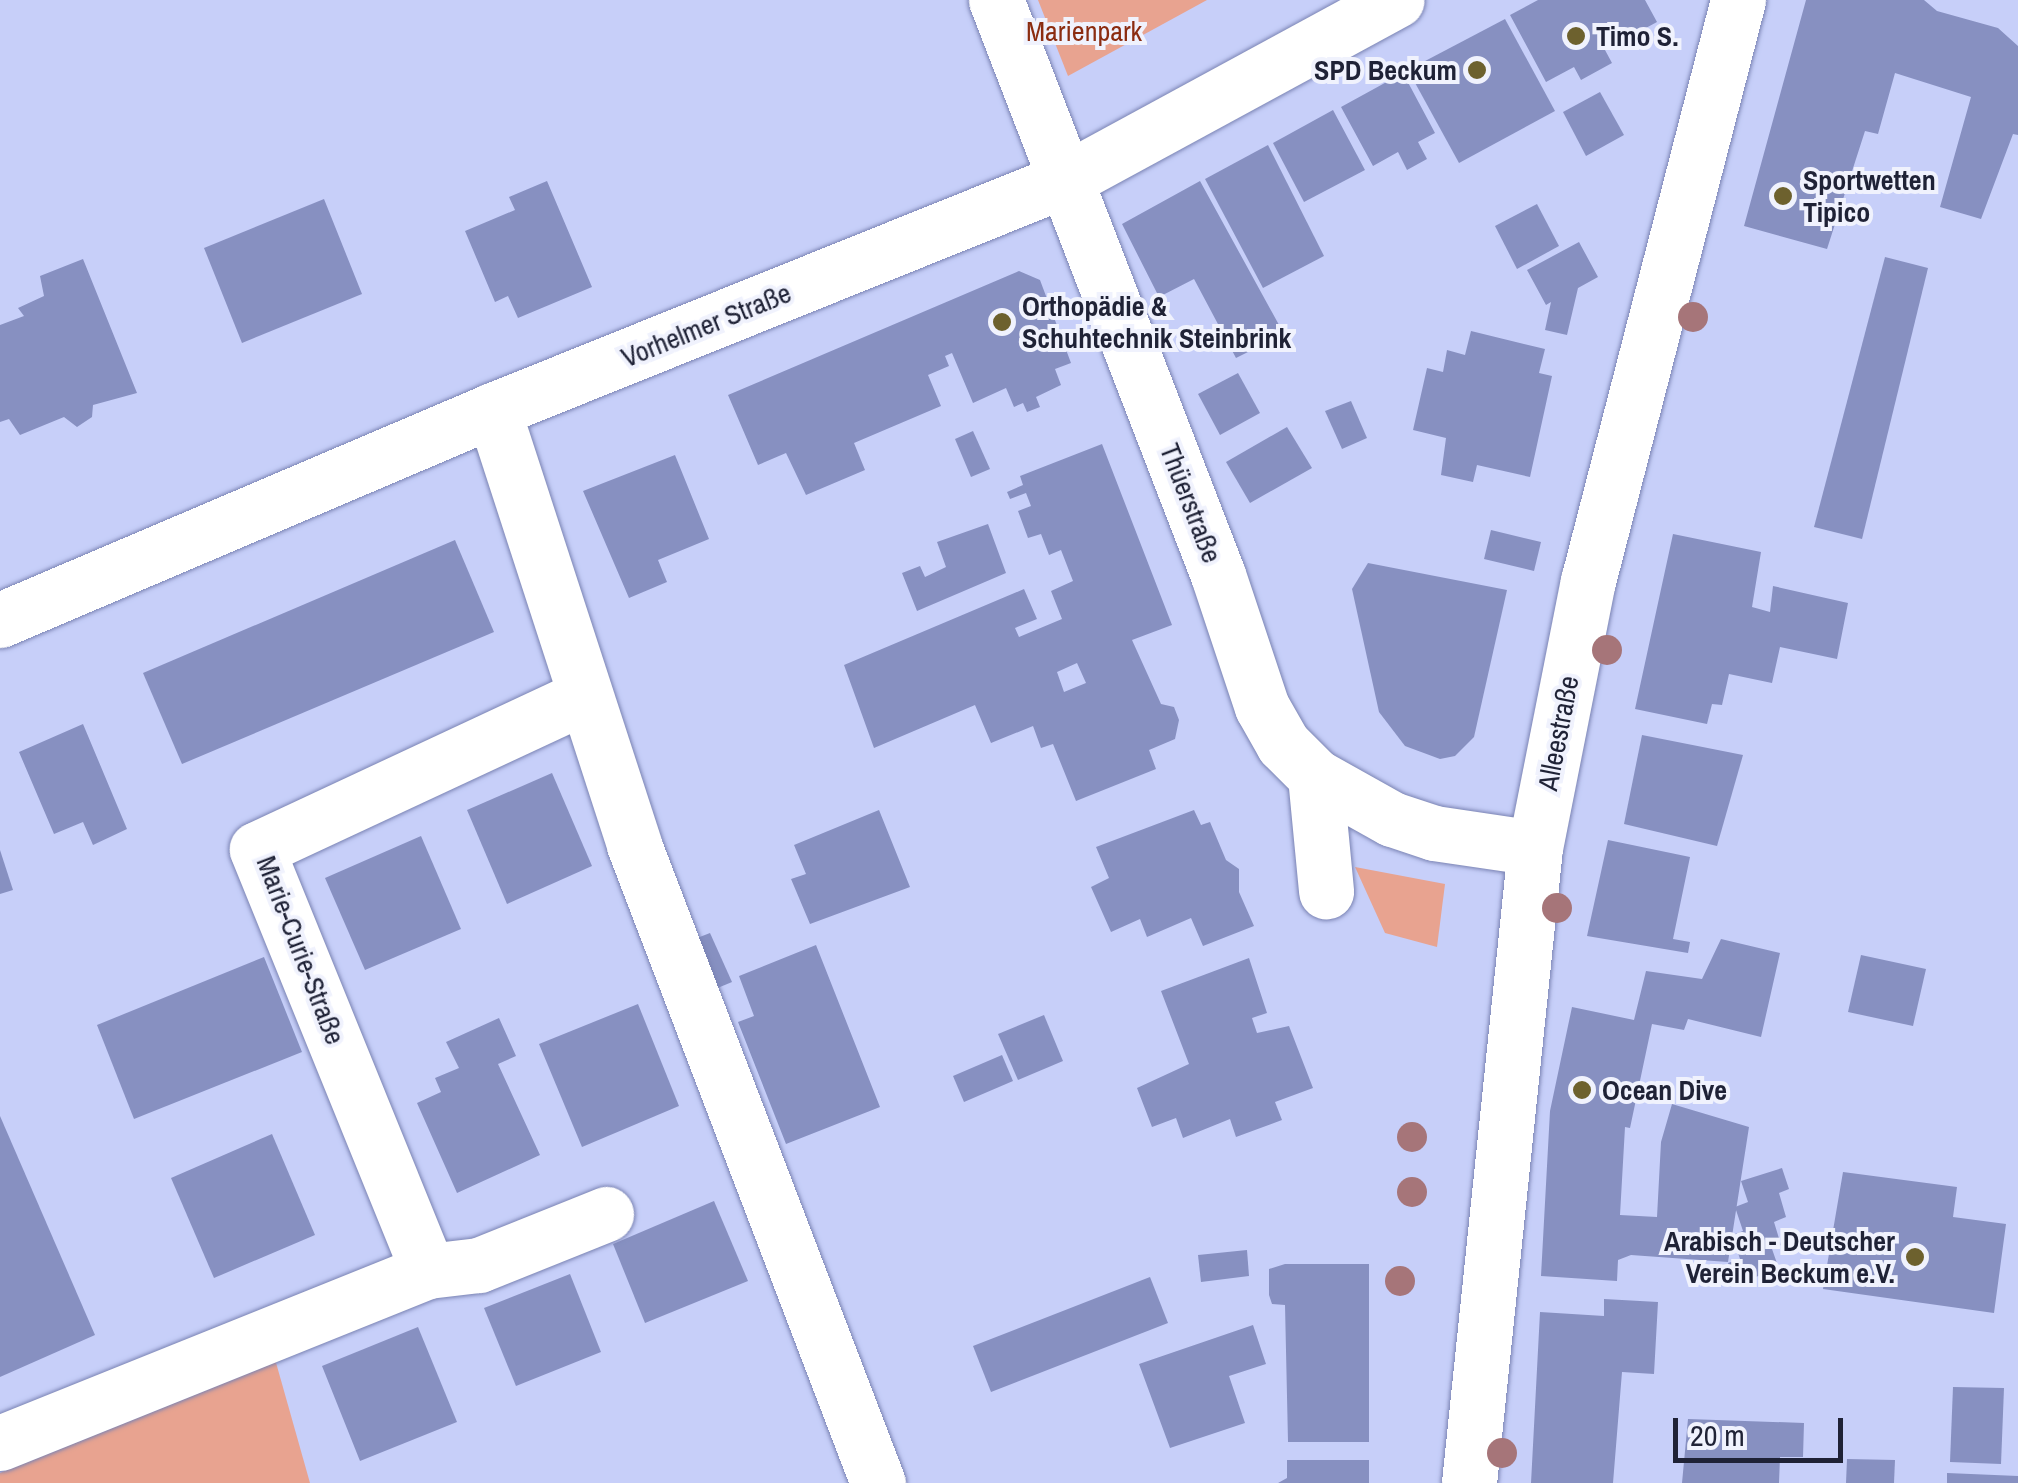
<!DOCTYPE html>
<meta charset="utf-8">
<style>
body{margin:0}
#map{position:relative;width:2018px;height:1483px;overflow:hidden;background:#c7cff9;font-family:"Archivo Narrow",sans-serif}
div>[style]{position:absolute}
.green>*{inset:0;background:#e8a390}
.building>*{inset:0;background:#8790c1}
.roads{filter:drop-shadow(0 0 2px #7a83b3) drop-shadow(0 0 2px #7a83b3)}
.minor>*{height:55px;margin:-27.5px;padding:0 27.5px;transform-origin:27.5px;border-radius:27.5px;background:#fff}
.major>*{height:55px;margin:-27.5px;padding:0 27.5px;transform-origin:27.5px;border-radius:27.5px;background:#fff}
.trees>*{width:30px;height:30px;margin:-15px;border-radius:50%;background:#a67579}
.dots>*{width:28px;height:28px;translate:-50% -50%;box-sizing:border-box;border:5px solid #f0f2fd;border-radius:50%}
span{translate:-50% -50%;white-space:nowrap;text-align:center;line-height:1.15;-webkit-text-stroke:8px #f0f2fd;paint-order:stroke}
.park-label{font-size:28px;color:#8b2c11}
.poi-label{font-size:28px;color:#1f2236;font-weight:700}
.left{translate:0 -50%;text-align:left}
.right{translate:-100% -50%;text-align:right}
.street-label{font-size:28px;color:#1f2236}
.scale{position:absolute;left:1673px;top:1418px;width:170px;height:45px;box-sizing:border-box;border:5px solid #1f2236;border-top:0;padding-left:12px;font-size:30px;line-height:35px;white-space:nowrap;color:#1f2236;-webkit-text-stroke:8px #f0f2fd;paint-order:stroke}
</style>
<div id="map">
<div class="green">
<div style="clip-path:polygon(1038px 0,1207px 0,1068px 76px)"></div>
<div style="clip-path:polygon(1355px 867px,1445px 884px,1437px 947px,1385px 933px)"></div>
<div style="clip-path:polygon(273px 1352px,310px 1483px,0 1483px,0 1473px)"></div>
</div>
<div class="building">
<div style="clip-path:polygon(1538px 0,1645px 0,1657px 22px,1605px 50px,1612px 63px,1581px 80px,1574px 67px,1546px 82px,1510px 15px)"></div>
<div style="clip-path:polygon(1806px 0,1924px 0,1937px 11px,1998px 28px,2018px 46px,2018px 135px,2013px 134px,1981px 219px,1940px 207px,1971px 97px,1895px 73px,1878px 134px,1865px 131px,1827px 249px,1744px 226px)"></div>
<div style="clip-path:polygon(1505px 19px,1555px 111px,1459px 163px,1408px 70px)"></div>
<div style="clip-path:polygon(1403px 73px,1435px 133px,1418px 142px,1427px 159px,1407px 170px,1398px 152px,1373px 166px,1341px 107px)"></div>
<div style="clip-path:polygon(1600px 92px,1624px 135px,1586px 156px,1563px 112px)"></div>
<div style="clip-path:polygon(1333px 110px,1365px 170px,1304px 202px,1273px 143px)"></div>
<div style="clip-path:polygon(1268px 145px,1324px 256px,1263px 288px,1205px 179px)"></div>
<div style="clip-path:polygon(547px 181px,592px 287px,518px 318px,508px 296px,495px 302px,465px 231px,515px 210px,509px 197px)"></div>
<div style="clip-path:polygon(1200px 181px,1284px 334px,1236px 358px,1194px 279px,1159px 297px,1122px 224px)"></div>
<div style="clip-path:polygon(324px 199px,362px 294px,242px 343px,204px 248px)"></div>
<div style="clip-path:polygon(1537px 204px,1559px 246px,1517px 269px,1495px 226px)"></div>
<div style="clip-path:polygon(1579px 242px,1598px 277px,1578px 288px,1567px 335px,1545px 330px,1551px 302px,1546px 305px,1527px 270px)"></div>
<div style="clip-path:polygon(1885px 257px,1928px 268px,1862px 539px,1814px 527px)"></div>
<div style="clip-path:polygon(83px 259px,137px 393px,93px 405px,92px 417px,77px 427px,64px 417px,20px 435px,9px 419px,0 422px,0 325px,24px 316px,18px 308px,44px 296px,40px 276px)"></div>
<div style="clip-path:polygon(1019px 271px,1040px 280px,1071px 363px,1055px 369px,1061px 385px,1036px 397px,1040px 407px,1027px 412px,1023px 403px,1014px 407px,1006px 388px,973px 403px,952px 353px,945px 356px,949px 366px,928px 375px,941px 406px,854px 443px,865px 470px,806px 495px,786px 453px,758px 465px,728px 395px)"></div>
<div style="clip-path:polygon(1471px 331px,1545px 349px,1539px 373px,1552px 376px,1530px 477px,1477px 465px,1473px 482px,1441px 475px,1446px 438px,1413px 430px,1427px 368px,1443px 372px,1447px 350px,1465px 355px)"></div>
<div style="clip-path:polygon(1238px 373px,1260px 413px,1220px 435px,1198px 394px)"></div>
<div style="clip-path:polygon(1351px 401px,1367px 438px,1342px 449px,1325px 411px)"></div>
<div style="clip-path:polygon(1287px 427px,1312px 468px,1250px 503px,1226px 462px)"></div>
<div style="clip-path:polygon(973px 431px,990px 469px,971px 477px,955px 439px)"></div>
<div style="clip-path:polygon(evenodd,1102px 444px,1172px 625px,1132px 640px,1161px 704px,1174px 707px,1179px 720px,1175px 739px,1149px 750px,1156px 769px,1076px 801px,1053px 744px,1041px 748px,1033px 726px,991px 743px,975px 705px,874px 748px,844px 665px,1024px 589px,1037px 619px,1015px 628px,1019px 637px,1062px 619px,1051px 591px,1073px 581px,1061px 550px,1049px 555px,1041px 534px,1028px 538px,1018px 511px,1031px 506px,1026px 493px,1010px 499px,1007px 492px,1023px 485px,1020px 476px,1102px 444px,1077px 663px,1086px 683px,1064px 692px,1057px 672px,1077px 663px)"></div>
<div style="clip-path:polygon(675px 455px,709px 539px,658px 560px,667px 582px,629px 598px,583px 491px)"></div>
<div style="clip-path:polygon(988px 524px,1006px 573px,917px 611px,902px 573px,920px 566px,925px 577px,946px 567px,937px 542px)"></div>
<div style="clip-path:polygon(1491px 530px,1541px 542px,1534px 571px,1484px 559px)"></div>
<div style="clip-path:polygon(1673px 534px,1761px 552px,1752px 607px,1770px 612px,1773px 586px,1848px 603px,1837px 659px,1780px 647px,1772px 683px,1729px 674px,1722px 705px,1712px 704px,1707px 724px,1635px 709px)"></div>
<div style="clip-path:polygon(455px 540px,494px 632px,182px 764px,143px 673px)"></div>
<div style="clip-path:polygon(1368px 563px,1507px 590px,1474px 737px,1455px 756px,1440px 759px,1405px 746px,1379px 712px,1352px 589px)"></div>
<div style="clip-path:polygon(83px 724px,127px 829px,93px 845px,83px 822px,54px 834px,19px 752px)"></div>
<div style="clip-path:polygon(1642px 735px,1743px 755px,1717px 846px,1624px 824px)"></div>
<div style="clip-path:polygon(552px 773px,592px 866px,507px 904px,467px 810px)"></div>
<div style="clip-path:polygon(879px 810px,910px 887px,810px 924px,791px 879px,806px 874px,794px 845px)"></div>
<div style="clip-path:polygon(1194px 810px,1201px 825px,1210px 822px,1226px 860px,1239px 869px,1239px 892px,1254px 926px,1203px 946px,1191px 918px,1147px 937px,1140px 919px,1111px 932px,1091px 887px,1109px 878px,1096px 847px)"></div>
<div style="clip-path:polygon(421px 836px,461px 929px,365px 970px,325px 878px)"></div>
<div style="clip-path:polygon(1608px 840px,1690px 857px,1673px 939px,1690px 942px,1688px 953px,1587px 936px)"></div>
<div style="clip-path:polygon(0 850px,13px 890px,0 894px)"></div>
<div style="clip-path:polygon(710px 933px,732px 982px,708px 992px,687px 942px)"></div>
<div style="clip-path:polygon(1721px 939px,1780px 953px,1761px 1037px,1688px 1019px,1684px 1030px,1652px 1024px,1630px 1128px,1625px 1127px,1620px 1215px,1657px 1217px,1661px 1142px,1672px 1104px,1749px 1127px,1728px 1262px,1631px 1255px,1618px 1260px,1617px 1281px,1541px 1276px,1550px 1111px,1572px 1007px,1634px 1020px,1646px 971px,1702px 979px)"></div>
<div style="clip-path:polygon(816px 945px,880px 1107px,786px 1144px,738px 1022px,754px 1016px,739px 976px)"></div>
<div style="clip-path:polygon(1861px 955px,1926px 969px,1913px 1026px,1848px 1012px)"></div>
<div style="clip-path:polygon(264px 957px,302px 1052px,134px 1119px,97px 1025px)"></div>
<div style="clip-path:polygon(1249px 958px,1267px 1013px,1252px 1018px,1257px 1033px,1289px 1026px,1313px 1088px,1275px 1102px,1282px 1120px,1236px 1137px,1230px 1119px,1183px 1138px,1176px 1118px,1152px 1127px,1137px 1088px,1189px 1064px,1161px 991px)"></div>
<div style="clip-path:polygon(638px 1004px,679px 1106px,582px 1147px,539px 1044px)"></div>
<div style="clip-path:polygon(1044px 1015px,1063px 1061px,1018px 1080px,998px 1034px)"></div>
<div style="clip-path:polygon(499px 1018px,516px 1056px,498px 1064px,540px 1155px,457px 1193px,417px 1103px,441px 1092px,435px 1078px,459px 1068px,446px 1042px)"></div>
<div style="clip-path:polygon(1002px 1055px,1013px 1081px,964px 1102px,953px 1076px)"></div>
<div style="clip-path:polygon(0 1116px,95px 1335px,0 1377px)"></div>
<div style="clip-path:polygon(272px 1134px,315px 1235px,214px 1278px,171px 1178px)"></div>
<div style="clip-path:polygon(1782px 1168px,1789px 1189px,1779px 1193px,1786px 1217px,1774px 1222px,1781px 1245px,1772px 1249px,1779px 1269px,1735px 1284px,1728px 1263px,1740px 1259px,1732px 1235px,1743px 1231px,1735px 1207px,1748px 1202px,1741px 1181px)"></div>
<div style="clip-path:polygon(1843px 1172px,1957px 1187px,1953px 1217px,2006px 1224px,1994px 1313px,1823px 1289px)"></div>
<div style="clip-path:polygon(714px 1201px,748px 1281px,645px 1323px,613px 1244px)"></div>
<div style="clip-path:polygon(1247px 1250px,1249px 1276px,1201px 1282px,1198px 1255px)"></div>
<div style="clip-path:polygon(1285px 1264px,1369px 1264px,1369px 1442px,1288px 1442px,1285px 1305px,1272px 1304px,1269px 1295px,1269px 1269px)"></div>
<div style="clip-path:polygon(570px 1274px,601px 1352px,516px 1386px,484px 1308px)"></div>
<div style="clip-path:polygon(1150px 1277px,1168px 1323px,991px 1392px,973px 1346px)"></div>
<div style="clip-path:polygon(1604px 1299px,1658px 1302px,1654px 1374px,1622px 1372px,1613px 1483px,1531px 1483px,1540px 1312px,1604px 1316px)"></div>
<div style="clip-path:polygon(1253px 1325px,1266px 1364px,1229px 1376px,1245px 1423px,1170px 1448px,1139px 1364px)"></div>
<div style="clip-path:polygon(418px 1327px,457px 1422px,360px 1461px,322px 1366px)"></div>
<div style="clip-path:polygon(1953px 1387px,2004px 1388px,2001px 1464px,1950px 1462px)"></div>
<div style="clip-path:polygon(1688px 1419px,1804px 1423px,1803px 1457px,1780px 1457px,1779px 1483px,1682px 1483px)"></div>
<div style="clip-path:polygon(1847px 1459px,1895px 1460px,1894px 1483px,1846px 1483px)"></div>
<div style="clip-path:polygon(1287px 1460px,1369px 1460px,1369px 1483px,1278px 1483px,1287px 1478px)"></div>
<div style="clip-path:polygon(1947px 1473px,2018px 1476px,2018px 1483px,1947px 1483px)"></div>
</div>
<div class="roads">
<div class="minor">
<div style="left:996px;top:0;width:616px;rotate:68.89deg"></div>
<div style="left:1218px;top:575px;width:139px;rotate:71.6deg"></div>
<div style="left:1262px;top:707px;width:43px;rotate:60.4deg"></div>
<div style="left:1283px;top:744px;width:45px;rotate:45deg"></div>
<div style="left:1315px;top:776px;width:88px;rotate:29.2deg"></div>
<div style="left:1392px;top:819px;width:44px;rotate:18.4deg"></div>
<div style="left:1434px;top:833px;width:102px;rotate:8.4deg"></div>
<div style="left:493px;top:410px;width:457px;rotate:72deg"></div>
<div style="left:634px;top:845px;width:683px;rotate:69.07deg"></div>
<div style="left:0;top:620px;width:536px;rotate:-23.07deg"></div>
<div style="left:493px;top:410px;width:619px;rotate:-21.92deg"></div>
<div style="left:1067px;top:179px;width:375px;rotate:-28.5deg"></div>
<div style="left:1315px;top:776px;width:116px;rotate:84.5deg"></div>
<div style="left:428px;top:1271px;width:455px;rotate:-112.1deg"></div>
<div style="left:257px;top:849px;width:360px;rotate:-25deg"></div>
<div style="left:0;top:1443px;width:461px;rotate:-21.9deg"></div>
<div style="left:428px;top:1271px;width:51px;rotate:-6.7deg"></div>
<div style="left:479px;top:1265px;width:137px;rotate:-21.9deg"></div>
</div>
<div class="major">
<div style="left:1469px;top:1483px;width:638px;rotate:-84.07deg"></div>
<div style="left:1535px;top:848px;width:272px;rotate:-78.8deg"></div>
<div style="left:1588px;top:581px;width:600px;rotate:-75.52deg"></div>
</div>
</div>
<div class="trees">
<div style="left:1693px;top:317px"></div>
<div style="left:1607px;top:650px"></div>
<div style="left:1557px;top:908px"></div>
<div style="left:1412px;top:1137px"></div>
<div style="left:1412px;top:1192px"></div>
<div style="left:1400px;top:1281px"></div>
<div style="left:1502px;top:1453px"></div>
</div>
<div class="dots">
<div style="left:1576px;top:36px;background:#6d612e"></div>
<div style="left:1477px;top:70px;background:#6d612e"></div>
<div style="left:1783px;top:196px;background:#6d612e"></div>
<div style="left:1002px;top:322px;background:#6d612e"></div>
<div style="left:1582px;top:1090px;background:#6d612e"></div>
<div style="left:1915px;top:1257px;background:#6d612e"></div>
</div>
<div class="park-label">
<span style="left:1084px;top:31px">Marienpark</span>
</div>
<div class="poi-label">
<span class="left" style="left:1596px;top:36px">Timo S.</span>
<span class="right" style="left:1457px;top:70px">SPD Beckum</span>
<span class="left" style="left:1803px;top:196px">Sportwetten<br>Tipico</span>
<span class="left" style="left:1022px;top:322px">Orthopädie &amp;<br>Schuhtechnik Steinbrink</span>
<span class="left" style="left:1602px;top:1090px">Ocean Dive</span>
<span class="right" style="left:1895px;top:1257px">Arabisch - Deutscher<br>Verein Beckum e.V.</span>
</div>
<div class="street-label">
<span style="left:706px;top:325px;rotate:-22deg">Vorhelmer Straße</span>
<span style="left:1191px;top:503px;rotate:69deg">Thüerstraße</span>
<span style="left:1558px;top:733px;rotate:-79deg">Alleestraße</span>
<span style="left:301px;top:950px;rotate:69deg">Marie-Curie-Straße</span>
</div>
<div class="scale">20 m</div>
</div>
